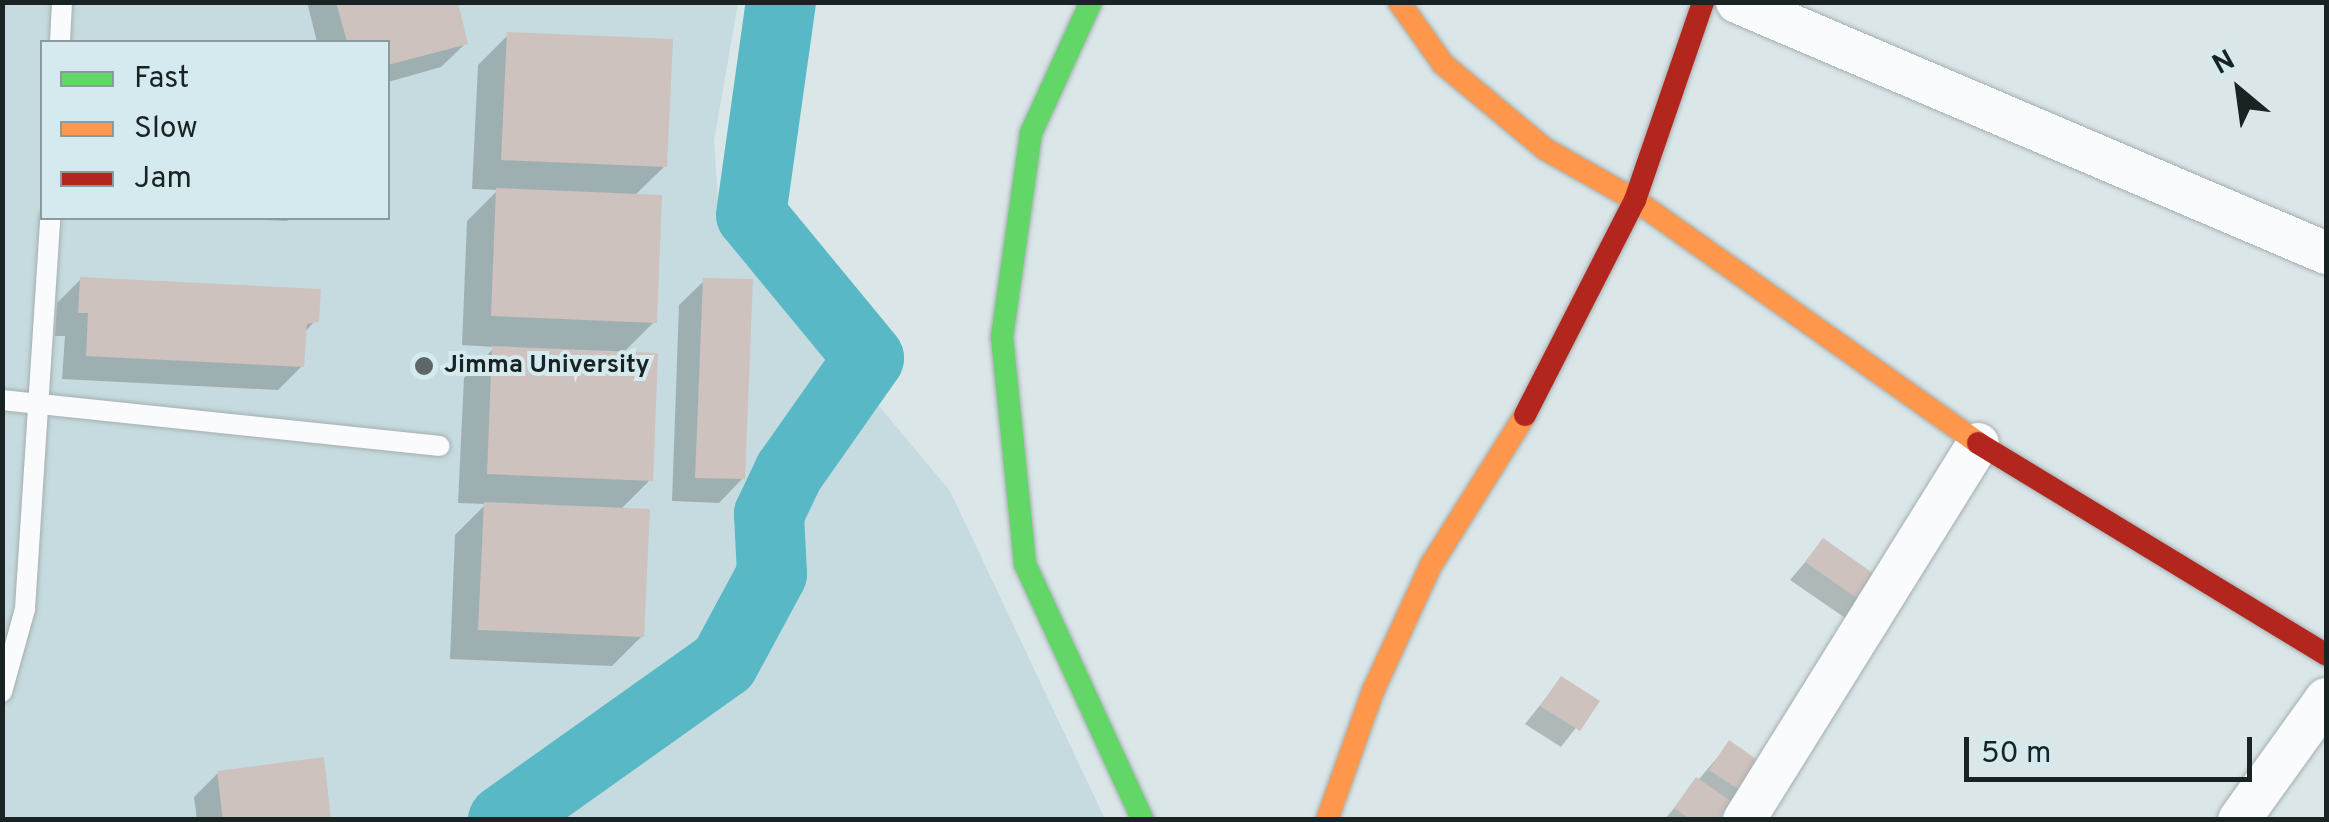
<!DOCTYPE html>
<style>
body{margin:0}
#map{position:relative;width:2329px;height:822px;overflow:hidden;background:#dae6e8;font-family:Overpass,sans-serif}
div>[style]{position:absolute}
.built>*{inset:0;background:#c6dbdf}
.shadow>*{inset:0;background:#0003}
.river>*{height:70px;margin:-35px;padding:0 35px;transform-origin:35px;border-radius:35px;background:#59b8c5}
.building>*{inset:0;background:#cdc2bd}
.roads{filter:drop-shadow(0 0 2px #a5aeb0) drop-shadow(0 0 2px #a5aeb0)}
.lane>*{height:20px;margin:-10px;padding:0 10px;transform-origin:10px;border-radius:10px;background:#f9fbfc}
.street>*{height:42px;margin:-21px;padding:0 21px;transform-origin:21px;border-radius:21px;background:#f9fbfc}
.fast>*{height:22px;margin:-11px;padding:0 11px;transform-origin:11px;border-radius:11px;background:#63d668}
.slow>*{height:22px;margin:-11px;padding:0 11px;transform-origin:11px;border-radius:11px;background:#ff974d}
.jam>*{height:22px;margin:-11px;padding:0 11px;transform-origin:11px;border-radius:11px;background:#b3261e}
.dots>*{width:28px;height:28px;translate:-50% -50%;box-sizing:border-box;border:5px solid #d4eaee;border-radius:50%}
span{translate:-50% -50%;white-space:nowrap;text-align:center;line-height:1.15;-webkit-text-stroke:8px #d4eaee;paint-order:stroke}
.poi-label{font-size:25px;color:#1a2324;font-weight:700}
.left{translate:0 -50%;text-align:left}
.frame{position:absolute;inset:0;border:5px solid #1a2324;pointer-events:none}
.legend{position:absolute;left:40px;top:40px;width:350px;height:180px;box-sizing:border-box;background:#d4eaee;border:2px solid #8a9a9d;margin:0;padding:12px 18px;list-style:none;font-size:30px;color:#1a2324}
.legend li{display:flex;align-items:center;gap:20px;height:50px}
.legend b{width:50px;border:2px solid #8a9a9d}
.north{position:absolute;left:2189px;top:40px;width:100px;height:100px;-webkit-text-stroke:8px #d4eaee;paint-order:stroke;rotate:331deg;font-size:28px;font-weight:700;line-height:40px;text-align:center;color:#1a2324}
.north::after{content:'';display:block;margin:auto;width:35px;height:45px;background:#1a2324;clip-path:polygon(50% 0,100% 100%,50% 72%,0 100%)}
.scale{position:absolute;left:1964px;top:737px;width:288px;height:45px;box-sizing:border-box;border:5px solid #1a2324;border-top:0;padding-left:12px;font-size:30px;line-height:35px;white-space:nowrap;color:#1a2324;-webkit-text-stroke:8px #d4eaee;paint-order:stroke}
</style>
<div id="map">
<div class="built">
<div style="clip-path:polygon(evenodd,2px 3px,738px 3px,714px 141px,718px 200px,741px 241px,950px 491px,1105px 819px,3px 819px,2px 3px,42px 42px,388px 42px,388px 218px,42px 218px,42px 42px)"></div>
</div>
<div class="shadow">
<div style="clip-path:polygon(307px 2px,455px 2px,466px 43px,441px 67px,388px 82px,388px 42px,317px 42px)"></div>
<div style="clip-path:polygon(508px 35px,665px 166px,634px 196px,654px 322px,622px 354px,650px 480px,620px 510px,642px 636px,612px 666px,450px 659px,455px 535px,486px 504px,458px 503px,464px 378px,495px 347px,462px 345px,467px 221px,498px 190px,472px 189px,478px 65px)"></div>
<div style="clip-path:polygon(218px 218px,291px 218px,287px 221px)"></div>
<div style="clip-path:polygon(81px 279px,316px 320px,304px 333px,302px 366px,278px 390px,62px 379px,65px 336px,55px 336px,57px 303px)"></div>
<div style="clip-path:polygon(704px 281px,743px 478px,719px 503px,672px 501px,679px 305px)"></div>
<div style="clip-path:polygon(1823px 541px,1883px 584px,1851px 622px,1790px 580px)"></div>
<div style="clip-path:polygon(1561px 679px,1596px 702px,1561px 747px,1525px 724px)"></div>
<div style="clip-path:polygon(1729px 744px,1766px 769px,1716px 820px,1664px 820px)"></div>
<div style="clip-path:polygon(218px 773px,328px 820px,197px 820px,194px 797px)"></div>
</div>
<div class="river">
<div style="left:503px;top:820px;width:271px;rotate:-35.4deg"></div>
<div style="left:724px;top:663px;width:101px;rotate:-61.7deg"></div>
<div style="left:772px;top:574px;width:60px;rotate:-92.9deg"></div>
<div style="left:769px;top:514px;width:47px;rotate:-64.5deg"></div>
<div style="left:789px;top:472px;width:139px;rotate:-54.9deg"></div>
<div style="left:869px;top:358px;width:185px;rotate:-129.5deg"></div>
<div style="left:751px;top:215px;width:215px;rotate:-82deg"></div>
</div>
<div class="building">
<div style="clip-path:polygon(336px 2px,458px 2px,468px 44px,388px 65px,388px 42px,347px 42px)"></div>
<div style="clip-path:polygon(507px 32px,673px 39px,667px 167px,501px 160px)"></div>
<div style="clip-path:polygon(496px 188px,662px 195px,657px 323px,491px 316px)"></div>
<div style="clip-path:polygon(80px 277px,321px 289px,319px 322px,307px 324px,304px 367px,86px 356px,88px 313px,78px 313px)"></div>
<div style="clip-path:polygon(703px 278px,753px 279px,745px 479px,695px 478px)"></div>
<div style="clip-path:polygon(492px 346px,658px 353px,653px 481px,487px 474px)"></div>
<div style="clip-path:polygon(484px 502px,650px 509px,644px 637px,478px 630px)"></div>
<div style="clip-path:polygon(1823px 538px,1887px 583px,1870px 607px,1805px 562px)"></div>
<div style="clip-path:polygon(1561px 676px,1600px 701px,1580px 731px,1540px 706px)"></div>
<div style="clip-path:polygon(1729px 740px,1769px 768px,1750px 797px,1709px 770px)"></div>
<div style="clip-path:polygon(324px 757px,331px 820px,223px 820px,217px 771px)"></div>
<div style="clip-path:polygon(1696px 777px,1732px 802px,1719px 820px,1691px 820px,1674px 808px)"></div>
</div>
<div class="roads">
<div class="lane">
<div style="left:60px;top:42px;width:40px;rotate:-87.1deg"></div>
<div style="left:2px;top:400px;width:440px;rotate:6deg"></div>
<div style="left:2px;top:692px;width:86px;rotate:-74.5deg"></div>
<div style="left:25px;top:609px;width:392px;rotate:-86.3deg"></div>
</div>
<div class="street">
<div style="left:1737px;top:2px;width:640px;rotate:23.08deg"></div>
<div style="left:1744px;top:820px;width:443px;rotate:-58.1deg"></div>
<div style="left:2239px;top:820px;width:149px;rotate:-54.3deg"></div>
</div>
<div class="fast">
<div style="left:1091px;top:2px;width:144px;rotate:114.6deg"></div>
<div style="left:1031px;top:133px;width:206px;rotate:98.1deg"></div>
<div style="left:1002px;top:337px;width:228px;rotate:84.2deg"></div>
<div style="left:1025px;top:564px;width:282px;rotate:65.3deg"></div>
</div>
<div class="slow">
<div style="left:1399px;top:2px;width:76px;rotate:54.6deg"></div>
<div style="left:1443px;top:64px;width:133px;rotate:39.8deg"></div>
<div style="left:1545px;top:149px;width:103px;rotate:29.5deg"></div>
<div style="left:1635px;top:200px;width:420px;rotate:35.3deg"></div>
<div style="left:1327px;top:820px;width:137px;rotate:-70.4deg"></div>
<div style="left:1373px;top:691px;width:139px;rotate:-65.3deg"></div>
<div style="left:1431px;top:565px;width:177px;rotate:-57.9deg"></div>
</div>
<div class="jam">
<div style="left:1525px;top:415px;width:242px;rotate:-62.9deg"></div>
<div style="left:1635px;top:200px;width:209px;rotate:-71deg"></div>
<div style="left:1978px;top:443px;width:407px;rotate:31.3deg"></div>
</div>
</div>
<div class="dots">
<div style="left:424px;top:366px;background:#5d6769"></div>
</div>
<div class="poi-label">
<span class="left" style="left:444px;top:366px">Jimma University</span>
</div>
<div class="frame"></div>
<ul class="legend">
<li><b style="height:12px;background:#63d668"></b>Fast</li>
<li><b style="height:12px;background:#ff974d"></b>Slow</li>
<li><b style="height:12px;background:#b3261e"></b>Jam</li>
</ul>
<div class="north">N</div>
<div class="scale">50 m</div>
</div>
